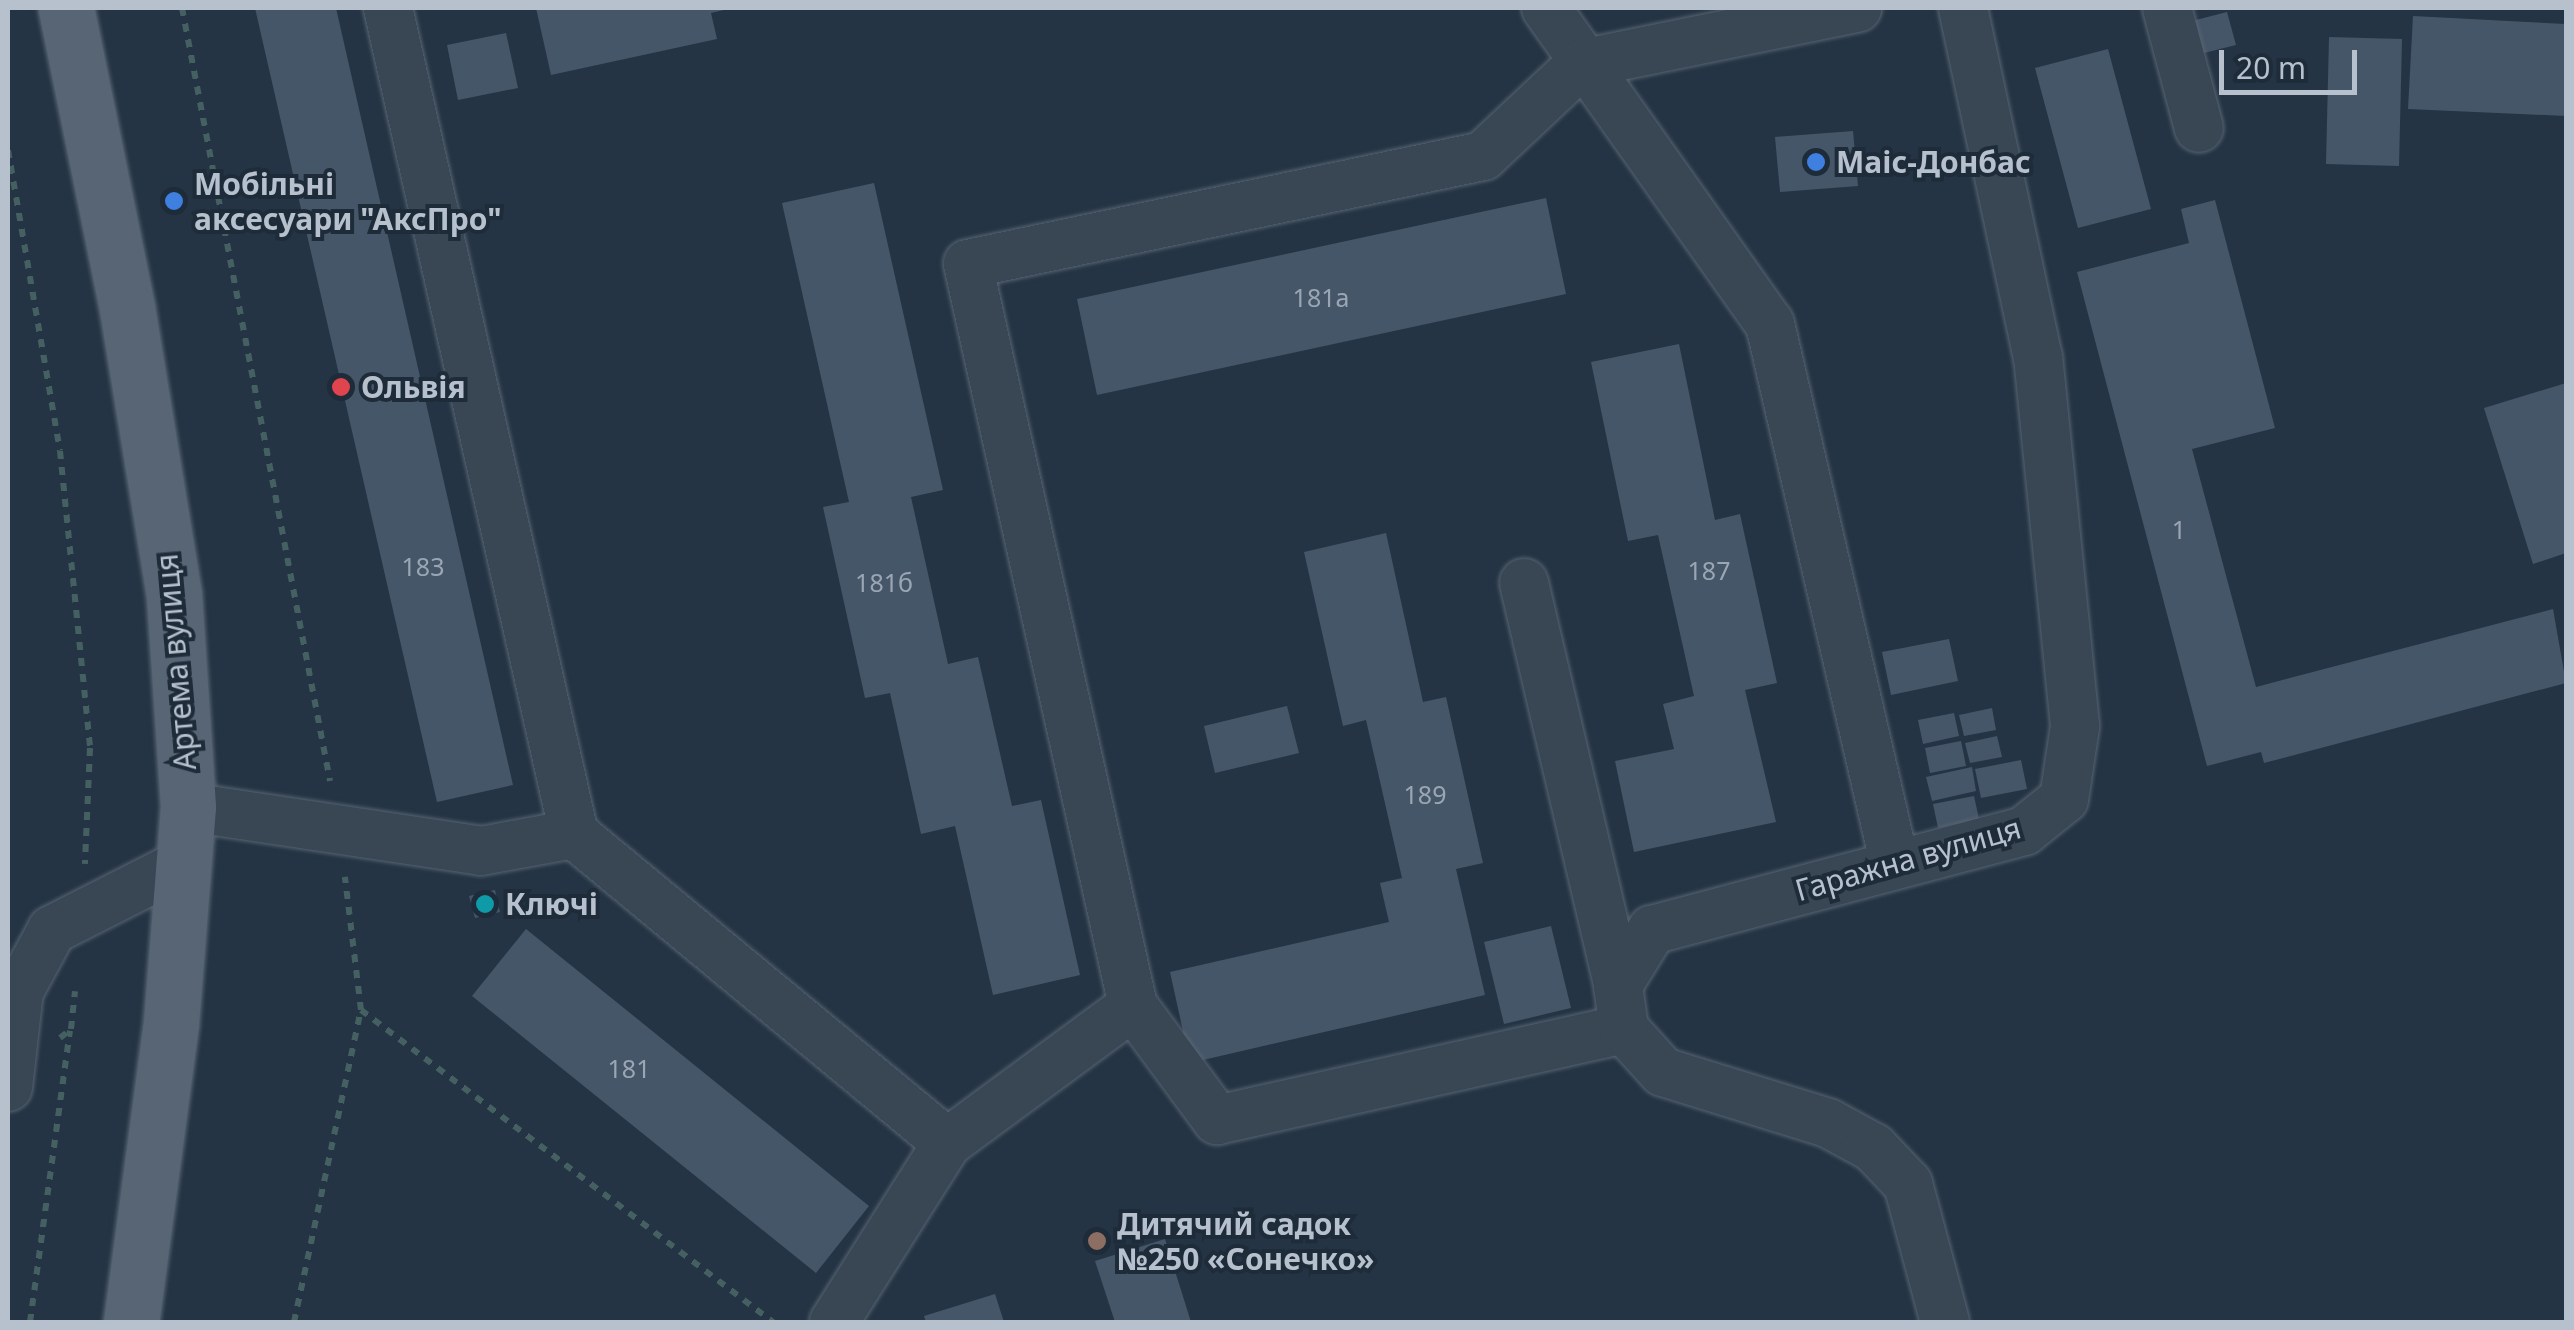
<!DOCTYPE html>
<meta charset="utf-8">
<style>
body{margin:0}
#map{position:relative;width:2574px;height:1330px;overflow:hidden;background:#243444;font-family:"Noto Sans",sans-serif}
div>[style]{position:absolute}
.building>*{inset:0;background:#465669}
.path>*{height:6px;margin-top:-3px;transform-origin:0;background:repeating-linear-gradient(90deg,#456061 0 8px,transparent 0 16px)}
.roads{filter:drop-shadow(0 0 2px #576471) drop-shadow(0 0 2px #576471)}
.minor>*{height:48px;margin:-24px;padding:0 24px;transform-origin:24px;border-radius:24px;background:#394654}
.major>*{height:55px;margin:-27.5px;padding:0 27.5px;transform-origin:27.5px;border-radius:27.5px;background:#576574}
.dots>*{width:28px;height:28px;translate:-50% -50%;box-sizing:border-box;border:5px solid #1e2b39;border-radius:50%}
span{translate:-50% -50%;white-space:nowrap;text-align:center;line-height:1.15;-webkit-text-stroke:8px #1e2b39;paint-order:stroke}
.number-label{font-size:25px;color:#9aa6b4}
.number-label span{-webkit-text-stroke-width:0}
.poi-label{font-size:30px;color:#b6c1cd;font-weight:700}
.left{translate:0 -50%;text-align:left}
.street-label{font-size:30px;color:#b6c1cd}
.frame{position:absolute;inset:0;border:10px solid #b6c1cd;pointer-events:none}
.scale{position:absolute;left:2219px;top:50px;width:138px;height:45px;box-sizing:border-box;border:5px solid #b6c1cd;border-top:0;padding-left:12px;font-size:30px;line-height:35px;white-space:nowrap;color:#b6c1cd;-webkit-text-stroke:8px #1e2b39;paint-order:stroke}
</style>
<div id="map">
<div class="building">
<div style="clip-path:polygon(255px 8px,336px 8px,513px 785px,437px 802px)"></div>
<div style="clip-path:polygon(536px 8px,728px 8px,728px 9px,711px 13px,717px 39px,551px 75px)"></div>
<div style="clip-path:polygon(2227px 12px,2236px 45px,2196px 55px,2188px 22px)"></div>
<div style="clip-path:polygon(2413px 16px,2566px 24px,2566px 116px,2408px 109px)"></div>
<div style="clip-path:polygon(506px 33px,518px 88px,458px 100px,447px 45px)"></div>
<div style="clip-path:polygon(2329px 37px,2402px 39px,2399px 166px,2326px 164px)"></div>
<div style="clip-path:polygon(2108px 49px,2151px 209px,2078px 228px,2035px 68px)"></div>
<div style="clip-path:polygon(1853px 131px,1858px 186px,1780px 192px,1775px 137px)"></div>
<div style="clip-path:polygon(874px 183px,943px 490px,911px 497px,948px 664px,978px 657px,1012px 806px,1041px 800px,1080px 975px,993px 995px,955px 826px,921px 834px,890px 693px,865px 698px,823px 507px,849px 502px,782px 203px)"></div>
<div style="clip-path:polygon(1546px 198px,1566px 294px,1097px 395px,1077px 299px)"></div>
<div style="clip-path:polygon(2215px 200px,2275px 428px,2192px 449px,2256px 687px,2553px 609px,2566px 683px,2264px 763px,2261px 752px,2207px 766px,2077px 272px,2189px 243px,2181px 209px)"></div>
<div style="clip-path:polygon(1679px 344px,1715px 520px,1740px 514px,1777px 683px,1745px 690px,1776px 822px,1634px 852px,1615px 761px,1674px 749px,1663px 704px,1694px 696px,1658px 535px,1628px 541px,1591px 362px)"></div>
<div style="clip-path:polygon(2566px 383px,2566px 553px,2533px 564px,2484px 408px)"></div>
<div style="clip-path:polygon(1386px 533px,1423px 702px,1446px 697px,1483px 863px,1456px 869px,1485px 995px,1190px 1063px,1170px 972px,1389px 922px,1380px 883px,1402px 878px,1366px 720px,1343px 726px,1304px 552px)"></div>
<div style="clip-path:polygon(1949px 639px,1958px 681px,1891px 695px,1882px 652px)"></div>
<div style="clip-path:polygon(1287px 706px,1299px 753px,1215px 773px,1204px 726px)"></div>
<div style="clip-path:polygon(1992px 708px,1996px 730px,1964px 736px,1959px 715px)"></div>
<div style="clip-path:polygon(1954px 713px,1959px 736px,1923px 744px,1918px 720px)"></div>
<div style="clip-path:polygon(1997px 736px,2002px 757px,1970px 763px,1965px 743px)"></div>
<div style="clip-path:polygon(1961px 741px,1966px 766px,1930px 773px,1925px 748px)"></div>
<div style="clip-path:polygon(2021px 760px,2027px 789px,1981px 798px,1975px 769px)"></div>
<div style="clip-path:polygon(1972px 767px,1976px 791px,1932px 801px,1926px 777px)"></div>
<div style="clip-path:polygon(1974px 796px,1979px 819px,1938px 828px,1933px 804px)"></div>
<div style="clip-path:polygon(495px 890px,500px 912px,475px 918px,469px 896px)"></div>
<div style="clip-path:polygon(1551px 926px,1571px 1008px,1504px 1024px,1484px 942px)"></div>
<div style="clip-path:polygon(526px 929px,869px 1206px,816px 1273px,472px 996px)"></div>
<div style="clip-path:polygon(1165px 1239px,1191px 1322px,1115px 1322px,1095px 1261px)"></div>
<div style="clip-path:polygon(995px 1294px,1004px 1322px,926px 1322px,924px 1316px)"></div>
</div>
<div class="path">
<div style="left:182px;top:8px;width:787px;rotate:79.16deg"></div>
<div style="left:8px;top:150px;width:305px;rotate:80.2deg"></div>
<div style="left:60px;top:451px;width:299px;rotate:84.2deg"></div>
<div style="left:90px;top:748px;width:116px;rotate:92.5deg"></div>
<div style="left:361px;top:1010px;width:517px;rotate:37.14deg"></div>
<div style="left:60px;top:1038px;width:14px;rotate:-39deg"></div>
<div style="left:71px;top:1029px;width:38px;rotate:-84deg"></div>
<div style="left:30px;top:1322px;width:294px;rotate:-82.2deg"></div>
<div style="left:294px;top:1322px;width:319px;rotate:-77.9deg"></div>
<div style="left:361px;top:1010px;width:134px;rotate:-96.9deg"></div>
</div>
<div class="roads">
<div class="minor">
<div style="left:1546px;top:8px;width:387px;rotate:54.7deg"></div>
<div style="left:1770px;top:324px;width:555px;rotate:76.99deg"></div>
<div style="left:2167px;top:8px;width:124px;rotate:75.1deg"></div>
<div style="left:1581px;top:64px;width:134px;rotate:136.8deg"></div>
<div style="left:1483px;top:156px;width:526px;rotate:168.16deg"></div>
<div style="left:968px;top:264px;width:760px;rotate:77.46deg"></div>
<div style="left:1133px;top:1006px;width:142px;rotate:53.6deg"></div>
<div style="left:1217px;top:1120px;width:417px;rotate:-12.6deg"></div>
<div style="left:1581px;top:64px;width:282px;rotate:-11.5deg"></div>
<div style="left:1524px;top:583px;width:413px;rotate:76.8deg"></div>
<div style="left:188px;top:807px;width:296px;rotate:8.5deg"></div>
<div style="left:481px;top:851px;width:95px;rotate:-10.4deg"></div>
<div style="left:574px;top:834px;width:847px;rotate:-102.69deg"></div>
<div style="left:574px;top:834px;width:484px;rotate:39.6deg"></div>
<div style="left:8px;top:1087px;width:97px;rotate:-83.5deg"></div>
<div style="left:19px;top:991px;width:69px;rotate:-61.6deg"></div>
<div style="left:52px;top:930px;width:148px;rotate:-26.9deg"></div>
<div style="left:834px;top:1322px;width:212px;rotate:-57.7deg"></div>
<div style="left:947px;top:1143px;width:231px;rotate:-36.4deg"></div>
<div style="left:1945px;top:1322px;width:143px;rotate:-105deg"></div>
<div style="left:1908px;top:1184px;width:50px;rotate:-133.4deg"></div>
<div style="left:1874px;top:1148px;width:52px;rotate:-151.5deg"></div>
<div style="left:1828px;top:1123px;width:173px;rotate:-162.8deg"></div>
<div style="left:1663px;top:1072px;width:58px;rotate:-132.2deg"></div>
<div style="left:1624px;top:1029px;width:44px;rotate:-97.8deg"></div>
<div style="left:1618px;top:985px;width:65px;rotate:-58.3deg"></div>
<div style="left:1652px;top:930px;width:385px;rotate:-14.9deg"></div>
<div style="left:2024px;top:831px;width:51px;rotate:-38.7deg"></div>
<div style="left:2064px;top:799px;width:74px;rotate:-81.4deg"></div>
<div style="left:2075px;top:726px;width:370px;rotate:-95.7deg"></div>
<div style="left:2038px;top:358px;width:358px;rotate:-102.1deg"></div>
</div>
<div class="major">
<div style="left:66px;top:8px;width:306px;rotate:78.5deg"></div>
<div style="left:127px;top:308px;width:291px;rotate:80.7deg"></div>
<div style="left:174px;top:595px;width:212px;rotate:86.2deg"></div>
<div style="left:188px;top:807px;width:217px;rotate:94.5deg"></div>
<div style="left:171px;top:1023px;width:302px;rotate:97.6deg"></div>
</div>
</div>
<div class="dots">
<div style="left:1816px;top:162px;background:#3f7fe0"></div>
<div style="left:174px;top:201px;background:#3f7fe0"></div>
<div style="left:341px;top:387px;background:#e0444e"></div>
<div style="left:485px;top:904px;background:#0f9aa8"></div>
<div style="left:1097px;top:1241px;background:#8d6e63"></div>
</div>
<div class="number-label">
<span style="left:1321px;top:297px">181а</span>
<span style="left:2179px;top:529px">1</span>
<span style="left:423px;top:566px">183</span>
<span style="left:1709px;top:570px">187</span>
<span style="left:884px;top:582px">181б</span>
<span style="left:1425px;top:794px">189</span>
<span style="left:629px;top:1068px">181</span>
</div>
<div class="poi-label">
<span class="left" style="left:1836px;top:162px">Маіс-Донбас</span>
<span class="left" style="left:194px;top:201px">Мобільні<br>аксесуари "АксПро"</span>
<span class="left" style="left:361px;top:387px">Ольвія</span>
<span class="left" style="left:505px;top:904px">Ключі</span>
<span class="left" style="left:1117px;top:1241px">Дитячий садок<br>№250 «Сонечко»</span>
</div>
<div class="street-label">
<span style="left:176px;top:662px;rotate:-95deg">Артема вулиця</span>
<span style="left:1908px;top:859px;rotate:-16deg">Гаражна вулиця</span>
</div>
<div class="frame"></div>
<div class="scale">20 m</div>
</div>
